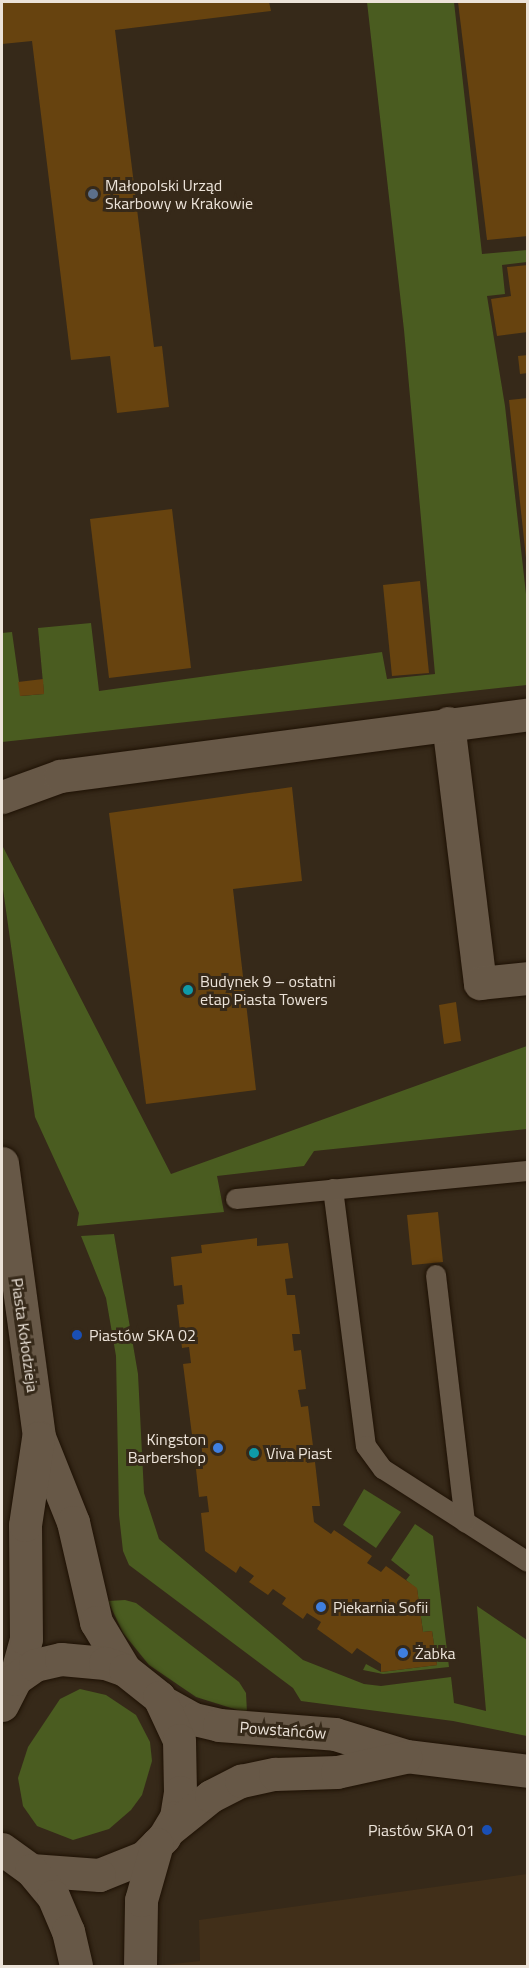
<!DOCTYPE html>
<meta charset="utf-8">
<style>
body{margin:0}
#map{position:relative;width:529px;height:1968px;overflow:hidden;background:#362919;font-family:"Titillium Web",sans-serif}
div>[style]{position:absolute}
.built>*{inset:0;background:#412f19}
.green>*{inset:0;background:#4a5c20}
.building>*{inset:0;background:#67430f}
.roads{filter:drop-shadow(0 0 2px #1e1104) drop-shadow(0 0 2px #1e1104)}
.service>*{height:20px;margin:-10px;padding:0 10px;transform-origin:10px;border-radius:10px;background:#675847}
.minor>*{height:33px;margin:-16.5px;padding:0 16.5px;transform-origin:16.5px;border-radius:16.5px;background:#675847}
.tertiary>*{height:33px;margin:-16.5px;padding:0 16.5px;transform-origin:16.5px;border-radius:16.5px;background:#675847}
.dots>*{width:16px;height:16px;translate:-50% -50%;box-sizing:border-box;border:3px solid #362919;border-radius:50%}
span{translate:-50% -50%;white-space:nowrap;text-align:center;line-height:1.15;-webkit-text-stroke:6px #362919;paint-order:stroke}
.poi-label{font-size:16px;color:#ece3d9}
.left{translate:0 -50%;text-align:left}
.right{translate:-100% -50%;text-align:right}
.street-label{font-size:16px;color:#ece3d9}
.frame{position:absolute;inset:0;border:3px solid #ece3d9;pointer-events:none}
</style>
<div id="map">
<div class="built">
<div style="clip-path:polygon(527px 1874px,527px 1966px,155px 1966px,200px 1961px,199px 1920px)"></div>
</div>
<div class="green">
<div style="clip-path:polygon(367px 2px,454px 2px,482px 254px,527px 250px,527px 262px,502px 265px,505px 294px,487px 296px,505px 406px,527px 603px,527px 685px,2px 742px,2px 633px,12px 632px,21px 696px,44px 694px,38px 628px,91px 623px,99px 691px,382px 652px,387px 679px,435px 674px,404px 330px)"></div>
<div style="clip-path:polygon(2px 845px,171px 1174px,527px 1046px,527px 1129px,314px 1151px,304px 1166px,217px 1176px,224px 1212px,77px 1226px,79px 1213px,35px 1117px,2px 882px)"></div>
<div style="clip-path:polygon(114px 1234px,138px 1374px,144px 1493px,159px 1539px,303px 1660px,364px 1684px,381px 1686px,451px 1677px,454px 1703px,486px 1711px,477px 1606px,527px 1640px,527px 1736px,453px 1721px,301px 1701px,293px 1688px,129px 1565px,123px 1551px,119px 1515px,116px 1356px,106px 1298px,81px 1236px)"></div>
<div style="clip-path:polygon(364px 1489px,401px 1512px,376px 1548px,343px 1525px)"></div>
<div style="clip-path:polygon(415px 1524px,433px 1536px,449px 1667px,383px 1674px,363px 1670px,366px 1664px,381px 1672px,437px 1665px,432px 1631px,423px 1632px,417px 1589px,406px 1580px,410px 1575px,391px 1560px)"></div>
<div style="clip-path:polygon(125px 1600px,136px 1603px,239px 1682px,246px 1693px,247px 1713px,196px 1697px,149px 1665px,123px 1633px,108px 1601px)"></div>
<div style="clip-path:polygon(80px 1689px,106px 1695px,136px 1715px,150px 1742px,152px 1761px,142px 1795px,131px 1810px,109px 1829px,73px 1840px,37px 1826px,23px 1806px,18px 1778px,28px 1747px,60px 1699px)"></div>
</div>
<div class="building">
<div style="clip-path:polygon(2px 2px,269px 2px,271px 11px,115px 30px,154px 347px,162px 346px,169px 407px,117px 413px,110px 356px,71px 360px,32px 41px,2px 44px)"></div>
<div style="clip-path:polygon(458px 2px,528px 2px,528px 236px,487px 240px)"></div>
<div style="clip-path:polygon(528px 265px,528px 332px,497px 336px,491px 299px,511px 296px,507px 267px)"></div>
<div style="clip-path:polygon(528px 355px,528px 373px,520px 374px,518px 356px)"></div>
<div style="clip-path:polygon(528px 398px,528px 557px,526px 558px,509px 400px)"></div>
<div style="clip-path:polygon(172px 509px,191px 668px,109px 678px,90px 519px)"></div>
<div style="clip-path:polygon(420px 581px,429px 673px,392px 676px,383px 585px)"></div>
<div style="clip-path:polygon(43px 679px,44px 694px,20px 696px,18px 682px)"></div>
<div style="clip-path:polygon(292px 787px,302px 881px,233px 889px,256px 1090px,146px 1104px,109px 813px)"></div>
<div style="clip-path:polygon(456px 1002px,461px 1041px,444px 1044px,439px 1005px)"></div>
<div style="clip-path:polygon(438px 1212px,443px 1262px,412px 1265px,407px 1215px)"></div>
<div style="clip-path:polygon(257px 1238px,257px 1246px,288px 1243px,293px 1278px,285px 1279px,287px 1295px,295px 1295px,300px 1334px,292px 1334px,294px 1351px,301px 1350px,306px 1389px,298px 1390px,301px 1407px,308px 1406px,313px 1446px,305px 1446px,307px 1463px,315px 1462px,320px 1506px,312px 1506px,314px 1522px,331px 1534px,334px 1530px,372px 1556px,367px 1563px,381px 1572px,386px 1566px,417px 1588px,423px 1632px,432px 1631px,437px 1665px,381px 1672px,381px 1664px,357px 1648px,352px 1654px,317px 1629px,321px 1622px,307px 1613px,303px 1619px,282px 1604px,286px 1598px,273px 1589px,268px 1595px,249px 1582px,254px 1576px,240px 1566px,236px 1573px,205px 1551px,201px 1513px,209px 1512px,207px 1496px,199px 1497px,195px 1460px,203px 1459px,201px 1442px,193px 1443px,183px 1364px,191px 1363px,189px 1347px,182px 1348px,177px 1305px,184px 1304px,182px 1285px,174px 1286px,171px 1257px,202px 1253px,201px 1245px)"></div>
</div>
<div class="roads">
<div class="service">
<div style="left:333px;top:1189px;width:259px;rotate:82.7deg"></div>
<div style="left:366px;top:1446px;width:29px;rotate:54deg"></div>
<div style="left:383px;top:1469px;width:172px;rotate:32.7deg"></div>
<div style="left:236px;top:1199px;width:293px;rotate:-5.5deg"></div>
<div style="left:436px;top:1275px;width:249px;rotate:83.3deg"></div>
</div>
<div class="minor">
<div style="left:448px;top:723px;width:262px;rotate:83deg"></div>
<div style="left:480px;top:983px;width:48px;rotate:-5.9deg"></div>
<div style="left:2px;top:797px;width:62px;rotate:-19.9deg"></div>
<div style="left:60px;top:776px;width:472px;rotate:-7.5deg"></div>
</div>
<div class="tertiary">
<div style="left:2px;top:1163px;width:276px;rotate:82.3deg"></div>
<div style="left:39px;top:1437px;width:92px;rotate:68.2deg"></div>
<div style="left:73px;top:1522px;width:103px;rotate:77deg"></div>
<div style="left:96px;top:1622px;width:56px;rotate:58.9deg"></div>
<div style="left:15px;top:1679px;width:41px;rotate:-74.6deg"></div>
<div style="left:26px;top:1639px;width:114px;rotate:-90.5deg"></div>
<div style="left:25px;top:1525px;width:88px;rotate:-81.5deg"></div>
<div style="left:161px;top:1701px;width:38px;rotate:29deg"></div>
<div style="left:194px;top:1719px;width:26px;rotate:13deg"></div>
<div style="left:219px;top:1725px;width:116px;rotate:4.4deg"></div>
<div style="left:335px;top:1734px;width:74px;rotate:17.2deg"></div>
<div style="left:406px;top:1756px;width:123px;rotate:7deg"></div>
<div style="left:2px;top:1705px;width:29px;rotate:-63deg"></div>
<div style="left:15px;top:1679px;width:24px;rotate:-35deg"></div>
<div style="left:35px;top:1665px;width:27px;rotate:-13deg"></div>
<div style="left:61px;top:1659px;width:44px;rotate:5.2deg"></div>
<div style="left:105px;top:1663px;width:21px;rotate:19deg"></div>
<div style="left:125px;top:1670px;width:43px;rotate:38.5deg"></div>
<div style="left:159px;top:1697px;width:47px;rotate:65.1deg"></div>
<div style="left:179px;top:1740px;width:52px;rotate:88.9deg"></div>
<div style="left:180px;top:1792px;width:25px;rotate:99deg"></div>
<div style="left:176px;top:1817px;width:23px;rotate:121deg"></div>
<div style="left:164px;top:1837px;width:28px;rotate:135deg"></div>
<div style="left:144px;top:1857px;width:48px;rotate:158.2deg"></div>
<div style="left:99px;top:1875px;width:68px;rotate:-175.8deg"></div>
<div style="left:171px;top:1828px;width:51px;rotate:-38.7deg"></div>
<div style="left:211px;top:1796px;width:34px;rotate:-27deg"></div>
<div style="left:241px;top:1781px;width:35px;rotate:-12deg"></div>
<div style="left:275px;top:1774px;width:62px;rotate:-1.8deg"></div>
<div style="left:337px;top:1772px;width:70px;rotate:-12.4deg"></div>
<div style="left:2px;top:1849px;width:36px;rotate:36deg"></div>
<div style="left:31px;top:1870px;width:34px;rotate:50deg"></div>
<div style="left:53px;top:1896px;width:38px;rotate:67deg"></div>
<div style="left:68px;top:1931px;width:36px;rotate:77deg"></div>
<div style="left:140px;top:1966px;width:66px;rotate:-89.1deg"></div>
<div style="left:141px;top:1900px;width:58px;rotate:-74.1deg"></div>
</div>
</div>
<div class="dots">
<div style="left:93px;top:194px;background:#5c6f8a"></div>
<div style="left:188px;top:990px;background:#0f9aa8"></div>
<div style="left:77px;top:1335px;background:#1a4fb4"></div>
<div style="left:218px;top:1448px;background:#3f7fe0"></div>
<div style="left:254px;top:1453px;background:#0f9aa8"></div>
<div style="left:321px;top:1607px;background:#3f7fe0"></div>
<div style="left:403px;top:1653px;background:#3f7fe0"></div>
<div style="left:487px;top:1830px;background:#1a4fb4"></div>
</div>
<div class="poi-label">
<span class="left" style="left:105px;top:194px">Małopolski Urząd<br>Skarbowy w Krakowie</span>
<span class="left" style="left:200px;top:990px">Budynek 9 – ostatni<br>etap Piasta Towers</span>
<span class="left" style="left:89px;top:1335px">Piastów SKA 02</span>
<span class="right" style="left:206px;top:1448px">Kingston<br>Barbershop</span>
<span class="left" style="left:266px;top:1453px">Viva Piast</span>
<span class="left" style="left:333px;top:1607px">Piekarnia Sofii</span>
<span class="left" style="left:415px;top:1653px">Żabka</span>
<span class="right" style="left:475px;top:1830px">Piastów SKA 01</span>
</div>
<div class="street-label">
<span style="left:25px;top:1335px;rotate:82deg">Piasta Kołodzieja</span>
<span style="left:283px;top:1730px;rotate:4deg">Powstańców</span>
</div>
<div class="frame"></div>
</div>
